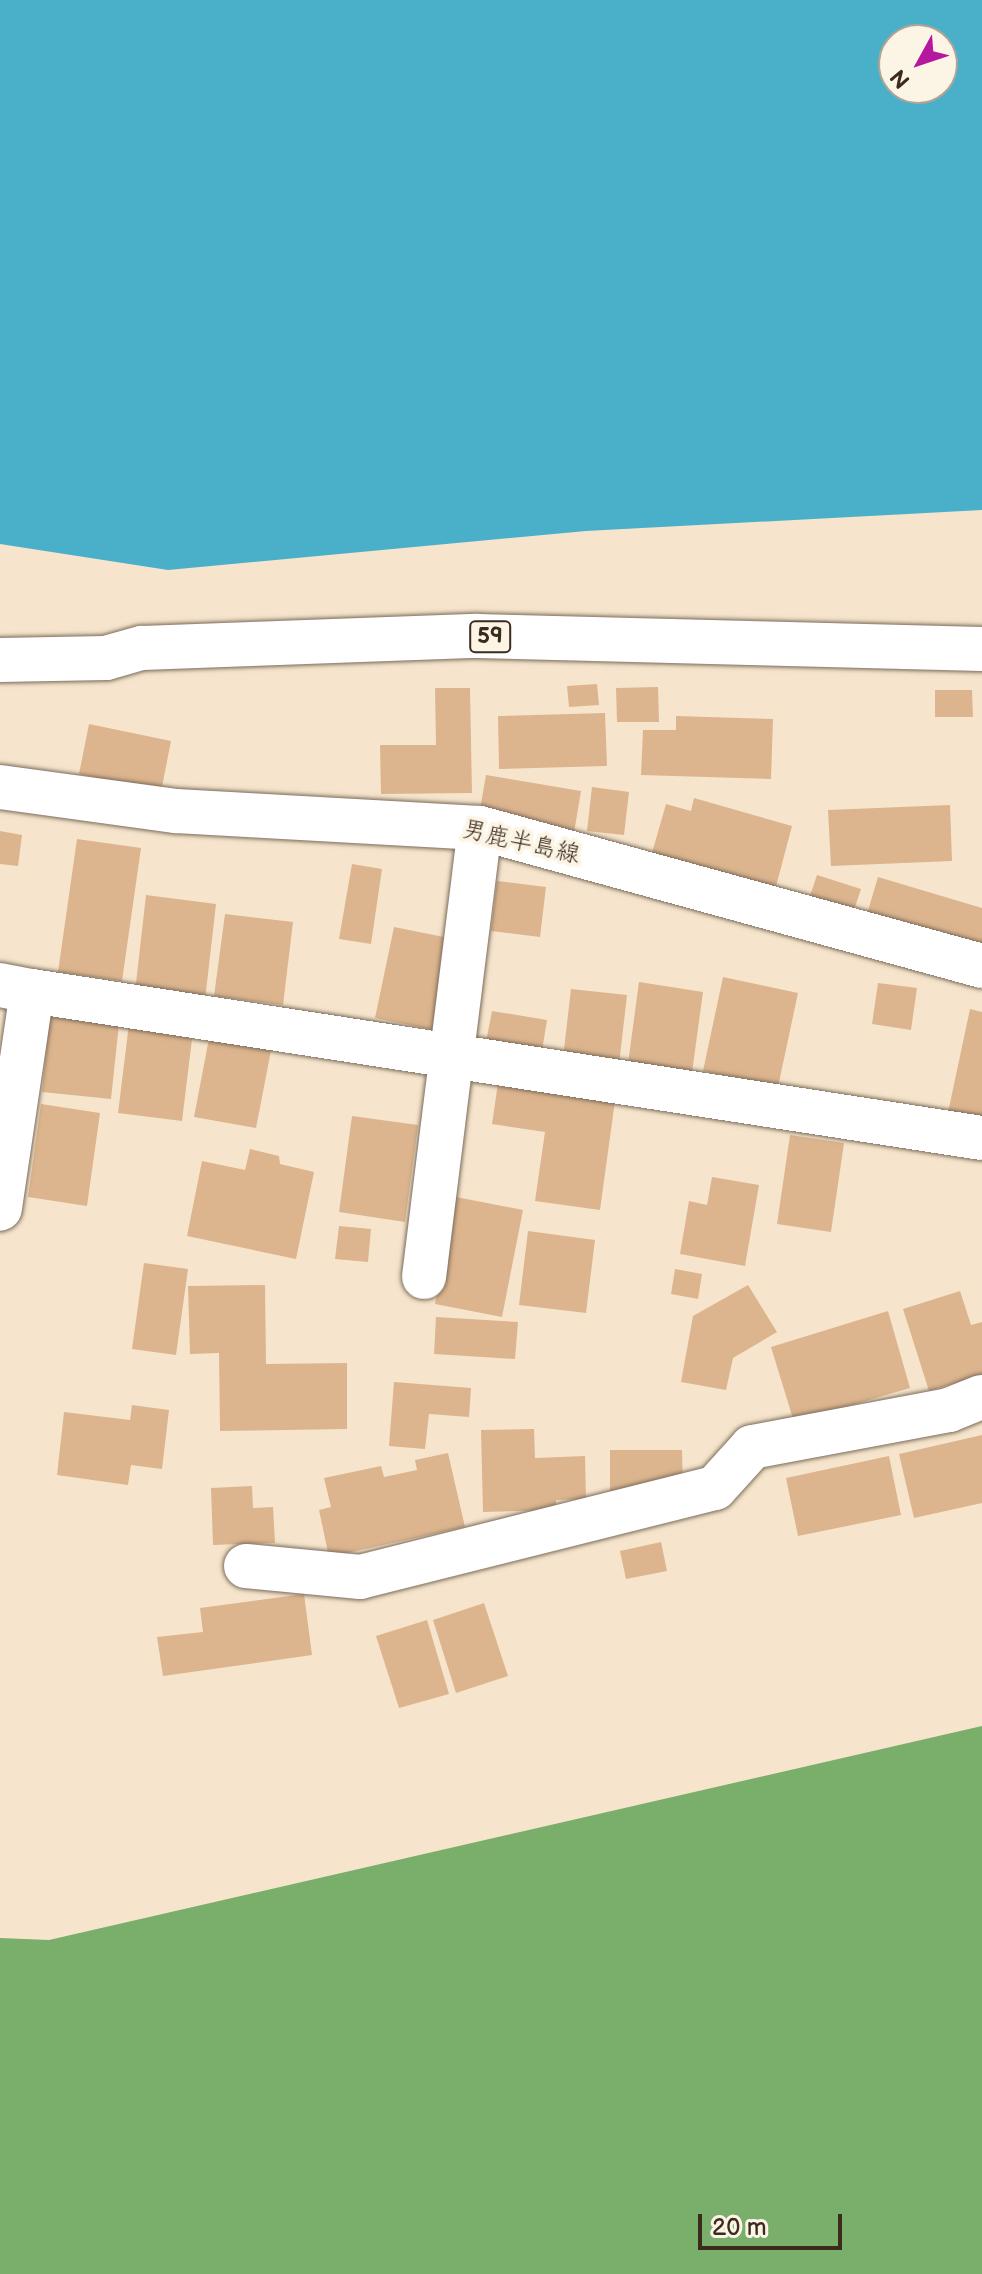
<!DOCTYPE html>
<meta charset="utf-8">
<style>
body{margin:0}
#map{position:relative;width:982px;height:2274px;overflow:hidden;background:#f6e5cc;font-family:"Balsamiq Sans","Klee One",sans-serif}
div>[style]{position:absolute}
.forest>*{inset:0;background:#7aae6b}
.water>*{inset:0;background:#4ab0ca}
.building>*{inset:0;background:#dcb58e}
.roads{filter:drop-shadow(0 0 2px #7c6b5b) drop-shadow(0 0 2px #7c6b5b)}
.street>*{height:44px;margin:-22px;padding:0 22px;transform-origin:22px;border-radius:22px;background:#fff}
.primary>*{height:44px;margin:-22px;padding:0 22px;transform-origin:22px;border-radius:22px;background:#fff}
span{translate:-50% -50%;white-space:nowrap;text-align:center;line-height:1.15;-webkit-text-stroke:8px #fcf5e5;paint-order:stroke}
.shield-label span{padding:2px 6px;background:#fcf5e5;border:2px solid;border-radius:6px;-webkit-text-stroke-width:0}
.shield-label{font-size:22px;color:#3b2a1e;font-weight:700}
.street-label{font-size:24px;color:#3b2a1e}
.north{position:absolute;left:878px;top:24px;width:80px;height:80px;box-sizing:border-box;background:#fcf5e5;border:2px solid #afa495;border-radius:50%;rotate:230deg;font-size:22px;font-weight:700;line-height:32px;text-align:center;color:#3b2a1e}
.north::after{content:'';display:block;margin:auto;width:28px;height:36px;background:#b5179e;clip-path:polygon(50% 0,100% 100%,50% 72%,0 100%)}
.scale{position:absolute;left:698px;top:2214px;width:144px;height:36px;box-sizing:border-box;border:4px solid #3b2a1e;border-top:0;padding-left:10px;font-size:24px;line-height:28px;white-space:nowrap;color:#3b2a1e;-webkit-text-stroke:6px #fcf5e5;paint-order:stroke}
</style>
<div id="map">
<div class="forest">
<div style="clip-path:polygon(982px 1726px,982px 2274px,0 2274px,0 1938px,49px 1940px)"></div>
</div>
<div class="water">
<div style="clip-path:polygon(evenodd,0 0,982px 0,982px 510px,586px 531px,168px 570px,0 544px,0 0,894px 40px,942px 40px,942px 88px,894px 88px,894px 40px)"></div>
</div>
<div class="building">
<div style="clip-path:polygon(597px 684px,599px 705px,569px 707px,567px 686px)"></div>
<div style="clip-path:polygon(658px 687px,659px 722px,617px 722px,616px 688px)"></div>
<div style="clip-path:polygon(435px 688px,470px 688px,472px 793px,381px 794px,380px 745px,436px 745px)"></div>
<div style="clip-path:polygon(935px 690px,972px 690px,973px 717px,935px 717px)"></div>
<div style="clip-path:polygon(605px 713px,607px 766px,499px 769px,498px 716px)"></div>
<div style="clip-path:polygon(676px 716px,773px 719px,771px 779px,641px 775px,643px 730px,676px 730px)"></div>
<div style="clip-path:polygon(89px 724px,171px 741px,161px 792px,79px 774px)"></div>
<div style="clip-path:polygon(486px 775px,581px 791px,573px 839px,478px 821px)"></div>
<div style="clip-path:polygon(592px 787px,629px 792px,624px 835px,587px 831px)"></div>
<div style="clip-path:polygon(694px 798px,792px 826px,774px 894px,650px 860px,666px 804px,691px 811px)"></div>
<div style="clip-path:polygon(950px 805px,952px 861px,831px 866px,828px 810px)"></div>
<div style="clip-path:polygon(0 831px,22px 835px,18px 866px,0 864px)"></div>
<div style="clip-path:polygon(77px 839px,141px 848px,122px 981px,58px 972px)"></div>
<div style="clip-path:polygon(352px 864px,382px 869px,371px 944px,339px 939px)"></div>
<div style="clip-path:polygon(817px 875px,861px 889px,851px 919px,807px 905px)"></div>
<div style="clip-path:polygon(878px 877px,982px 908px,982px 944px,865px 921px)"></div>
<div style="clip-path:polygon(497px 881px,546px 887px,540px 937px,491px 931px)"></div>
<div style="clip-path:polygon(146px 895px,216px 904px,205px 1000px,135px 992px)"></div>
<div style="clip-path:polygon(225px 914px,293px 922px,283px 1005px,214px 996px)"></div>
<div style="clip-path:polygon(394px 927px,454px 939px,435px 1030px,375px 1018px)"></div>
<div style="clip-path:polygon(723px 977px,798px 993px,778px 1087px,703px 1071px)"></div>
<div style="clip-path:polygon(639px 982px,703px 992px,691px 1080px,627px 1071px)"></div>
<div style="clip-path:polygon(878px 983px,917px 988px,911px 1030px,872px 1024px)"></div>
<div style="clip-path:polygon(571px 989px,627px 995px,619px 1065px,563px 1058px)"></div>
<div style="clip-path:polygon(970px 1009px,982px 1012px,982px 1130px,946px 1122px)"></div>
<div style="clip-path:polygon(492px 1011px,547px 1020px,541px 1057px,485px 1047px)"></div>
<div style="clip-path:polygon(50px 1016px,119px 1024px,111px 1099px,42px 1092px)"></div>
<div style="clip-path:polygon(212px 1023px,274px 1035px,256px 1128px,194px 1117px)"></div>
<div style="clip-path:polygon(129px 1024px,193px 1031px,182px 1121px,118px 1113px)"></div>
<div style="clip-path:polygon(498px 1083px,615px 1101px,600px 1210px,535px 1201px,545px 1132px,492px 1124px)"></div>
<div style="clip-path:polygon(41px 1104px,100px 1113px,87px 1206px,28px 1197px)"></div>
<div style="clip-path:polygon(352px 1116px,418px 1125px,405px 1222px,339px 1212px)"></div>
<div style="clip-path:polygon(790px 1135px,844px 1143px,831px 1232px,777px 1224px)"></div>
<div style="clip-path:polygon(250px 1149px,279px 1156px,280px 1164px,314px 1172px,296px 1259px,187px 1236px,202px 1161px,245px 1170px)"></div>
<div style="clip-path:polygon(712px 1177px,759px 1185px,745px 1266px,680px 1254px,689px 1201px,707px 1205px)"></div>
<div style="clip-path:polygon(456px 1197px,523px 1210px,502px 1317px,435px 1304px)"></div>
<div style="clip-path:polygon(339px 1226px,371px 1229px,368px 1262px,335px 1259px)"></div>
<div style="clip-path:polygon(528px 1231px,595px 1240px,586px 1313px,519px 1305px)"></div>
<div style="clip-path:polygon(144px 1263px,188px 1269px,176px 1355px,132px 1349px)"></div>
<div style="clip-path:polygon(675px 1269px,702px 1274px,698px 1299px,671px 1294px)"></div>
<div style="clip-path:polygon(265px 1285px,266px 1364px,347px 1363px,347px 1429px,220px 1431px,219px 1353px,190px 1354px,188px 1286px)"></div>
<div style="clip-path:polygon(748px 1285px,777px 1332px,733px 1358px,726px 1390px,681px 1382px,693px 1316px)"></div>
<div style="clip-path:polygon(960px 1291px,971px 1325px,982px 1322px,982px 1375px,929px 1391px,903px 1309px)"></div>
<div style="clip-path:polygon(888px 1311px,910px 1388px,794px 1422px,771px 1347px)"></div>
<div style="clip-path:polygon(436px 1317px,518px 1322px,515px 1359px,434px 1354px)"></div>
<div style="clip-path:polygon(394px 1382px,471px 1388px,469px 1417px,429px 1414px,425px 1449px,389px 1446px)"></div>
<div style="clip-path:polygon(132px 1405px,169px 1410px,162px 1469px,131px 1465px,128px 1485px,57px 1475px,64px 1412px,130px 1420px)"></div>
<div style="clip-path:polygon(534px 1429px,535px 1458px,585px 1456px,586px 1499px,556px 1500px,556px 1510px,483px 1512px,481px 1430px)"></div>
<div style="clip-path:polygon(982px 1435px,982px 1503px,914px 1518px,899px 1454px)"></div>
<div style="clip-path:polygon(610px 1450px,682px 1450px,683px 1491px,610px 1492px)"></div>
<div style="clip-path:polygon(448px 1453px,465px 1527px,329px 1557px,319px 1510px,331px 1507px,324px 1478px,381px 1466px,384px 1477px,417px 1470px,415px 1460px)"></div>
<div style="clip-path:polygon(889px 1456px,901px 1515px,798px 1536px,786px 1478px)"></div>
<div style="clip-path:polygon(252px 1486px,253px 1508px,273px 1507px,275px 1543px,213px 1545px,211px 1488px)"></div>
<div style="clip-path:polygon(661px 1542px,667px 1571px,626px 1579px,620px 1551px)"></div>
<div style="clip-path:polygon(304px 1594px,312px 1655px,163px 1676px,157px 1637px,203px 1632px,200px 1608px)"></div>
<div style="clip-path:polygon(484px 1603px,508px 1676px,456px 1693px,433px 1620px)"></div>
<div style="clip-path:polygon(427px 1620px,449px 1694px,399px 1708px,376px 1636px)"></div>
</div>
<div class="roads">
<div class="street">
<div style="left:0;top:787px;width:178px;rotate:7.8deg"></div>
<div style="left:176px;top:811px;width:304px;rotate:3.2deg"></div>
<div style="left:480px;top:828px;width:521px;rotate:15.37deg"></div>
<div style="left:0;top:985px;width:33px;rotate:11deg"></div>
<div style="left:32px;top:991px;width:220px;rotate:98.4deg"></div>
<div style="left:32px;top:991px;width:961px;rotate:8.8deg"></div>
<div style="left:424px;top:1277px;width:452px;rotate:-82.9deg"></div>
<div style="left:246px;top:1566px;width:115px;rotate:5.5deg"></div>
<div style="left:360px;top:1577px;width:366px;rotate:-14.1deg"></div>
<div style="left:715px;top:1488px;width:55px;rotate:-47.9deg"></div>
<div style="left:752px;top:1447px;width:200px;rotate:-10.6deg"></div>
<div style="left:949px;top:1410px;width:35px;rotate:-22deg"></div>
</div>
<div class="primary">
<div style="left:0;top:660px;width:106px;rotate:-1.1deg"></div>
<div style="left:106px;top:658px;width:37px;rotate:-16deg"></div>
<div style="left:142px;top:648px;width:335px;rotate:-2.1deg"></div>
<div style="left:477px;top:636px;width:505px;rotate:1.47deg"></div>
</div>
</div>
<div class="shield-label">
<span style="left:490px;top:637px">59</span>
</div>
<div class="street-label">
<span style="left:521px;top:842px;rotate:13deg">男鹿半島線</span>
</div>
<div class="north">N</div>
<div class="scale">20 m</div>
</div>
